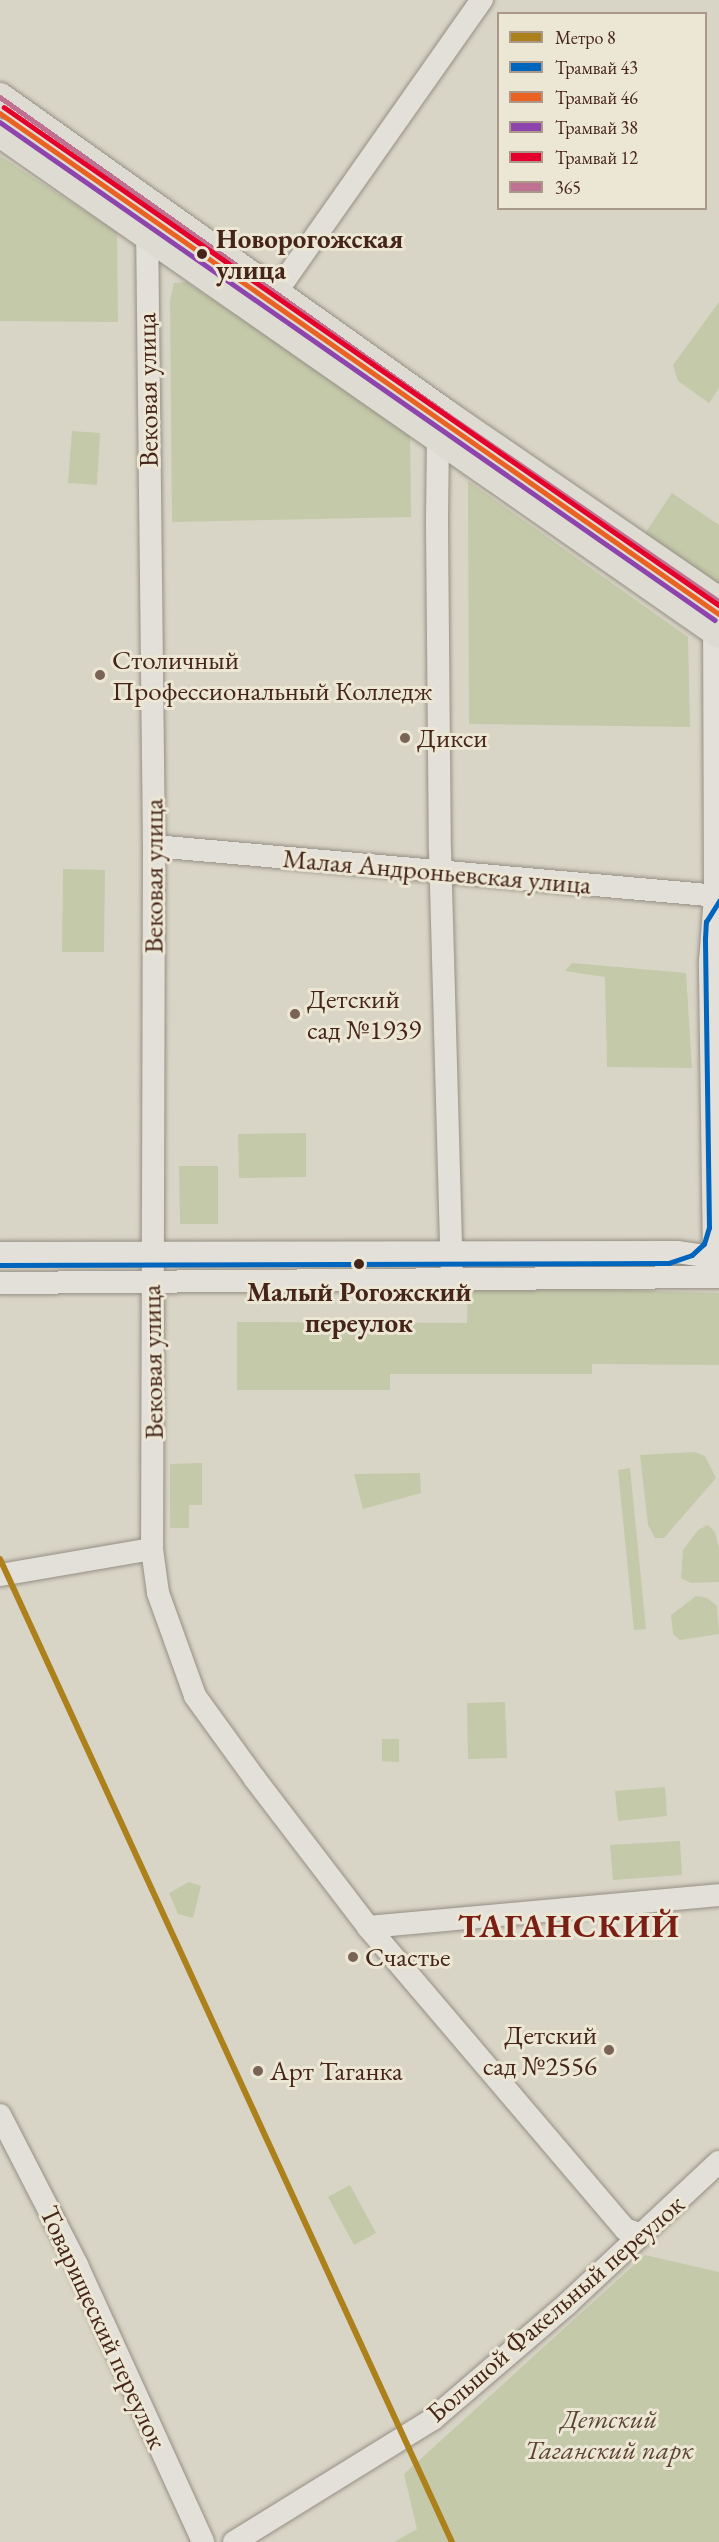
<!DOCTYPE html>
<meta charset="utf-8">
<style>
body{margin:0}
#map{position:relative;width:719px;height:2542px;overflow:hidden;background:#d9d5c6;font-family:"EB Garamond",serif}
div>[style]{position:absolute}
.green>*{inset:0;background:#c4c9a9}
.roads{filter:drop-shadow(0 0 2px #968f85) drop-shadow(0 0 2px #968f85)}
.minor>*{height:22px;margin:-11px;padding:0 11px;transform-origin:11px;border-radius:11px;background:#e3e0d9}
.major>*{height:28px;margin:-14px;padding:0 14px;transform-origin:14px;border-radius:14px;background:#dedbd3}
.bus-1>*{height:4.5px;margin:-2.25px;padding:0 2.25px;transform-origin:2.25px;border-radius:2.25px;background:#be7191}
.tram-1>*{height:4.5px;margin:-2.25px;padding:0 2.25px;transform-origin:2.25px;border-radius:2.25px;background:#0065bd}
.tram-2>*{height:4.5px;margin:-2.25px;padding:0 2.25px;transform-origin:2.25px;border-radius:2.25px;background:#e96222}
.tram-3>*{height:4.5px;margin:-2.25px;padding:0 2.25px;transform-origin:2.25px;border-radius:2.25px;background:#8e44ad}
.tram-4>*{height:4.5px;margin:-2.25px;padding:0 2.25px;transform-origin:2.25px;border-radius:2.25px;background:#e4002b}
.metro-1>*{height:6px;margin:-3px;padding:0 3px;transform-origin:3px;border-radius:3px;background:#ac811b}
.dots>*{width:16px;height:16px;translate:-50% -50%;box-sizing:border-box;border:3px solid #ece6d5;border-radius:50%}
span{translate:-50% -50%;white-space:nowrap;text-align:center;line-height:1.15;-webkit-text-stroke:6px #ece6d5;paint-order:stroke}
.stop-label{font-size:27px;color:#462519;font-weight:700}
.left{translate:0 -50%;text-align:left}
.street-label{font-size:27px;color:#462519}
.poi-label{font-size:27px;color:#462519}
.right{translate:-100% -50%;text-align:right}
.park-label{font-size:27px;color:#5c4431;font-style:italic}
.district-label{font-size:33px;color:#7a1f14;font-weight:700;letter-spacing:1.5px}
.legend{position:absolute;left:497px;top:12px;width:210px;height:198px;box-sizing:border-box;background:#ece6d5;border:2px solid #aa998a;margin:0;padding:8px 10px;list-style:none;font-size:18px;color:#462519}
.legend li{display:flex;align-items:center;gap:12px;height:30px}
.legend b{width:30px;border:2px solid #aa998a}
</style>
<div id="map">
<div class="green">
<div style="clip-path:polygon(0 156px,117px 232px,118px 322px,0 321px)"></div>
<div style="clip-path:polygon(186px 282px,410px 430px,411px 517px,172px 522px,170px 300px,174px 283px)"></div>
<div style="clip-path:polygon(719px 302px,719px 388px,709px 403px,678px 381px,673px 365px)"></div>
<div style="clip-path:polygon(72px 431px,100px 433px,97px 485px,68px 483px)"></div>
<div style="clip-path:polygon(468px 481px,688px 637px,690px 727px,469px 724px)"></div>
<div style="clip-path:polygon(672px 493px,719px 525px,719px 588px,644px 535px)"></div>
<div style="clip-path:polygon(63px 869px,105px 870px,104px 952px,62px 952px)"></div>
<div style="clip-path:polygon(572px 963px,686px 973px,692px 1068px,607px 1067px,605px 977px,565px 971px)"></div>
<div style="clip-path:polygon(306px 1133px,306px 1177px,239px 1178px,238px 1134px)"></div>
<div style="clip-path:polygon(179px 1166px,218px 1166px,218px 1224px,180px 1224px)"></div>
<div style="clip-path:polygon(468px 1286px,719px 1293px,719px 1365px,592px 1364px,592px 1374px,390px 1374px,390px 1390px,237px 1390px,237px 1322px,467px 1323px)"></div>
<div style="clip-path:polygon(694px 1452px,705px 1456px,716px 1478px,664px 1538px,655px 1538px,648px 1525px,640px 1455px)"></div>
<div style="clip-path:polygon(202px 1463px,202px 1505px,189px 1505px,189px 1528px,170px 1528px,170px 1464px)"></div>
<div style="clip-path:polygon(630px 1468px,646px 1629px,634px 1630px,618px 1470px)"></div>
<div style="clip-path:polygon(420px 1473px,421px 1493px,363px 1509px,354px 1474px)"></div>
<div style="clip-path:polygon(708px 1525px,715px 1532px,719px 1549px,719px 1582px,691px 1583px,681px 1578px,683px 1550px,698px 1530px)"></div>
<div style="clip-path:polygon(696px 1596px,707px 1598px,717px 1606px,719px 1634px,680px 1640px,673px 1634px,671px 1615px)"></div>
<div style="clip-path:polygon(505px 1702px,507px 1758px,468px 1759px,467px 1703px)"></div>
<div style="clip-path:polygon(382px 1739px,399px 1739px,399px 1762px,382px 1761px)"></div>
<div style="clip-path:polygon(665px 1787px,667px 1816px,618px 1821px,615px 1791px)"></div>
<div style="clip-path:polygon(680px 1841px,682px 1875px,613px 1880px,610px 1845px)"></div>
<div style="clip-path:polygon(189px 1882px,201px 1886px,193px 1918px,178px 1914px,169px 1893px)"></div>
<div style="clip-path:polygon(350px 2185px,376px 2233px,354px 2245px,328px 2197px)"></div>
<div style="clip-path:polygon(645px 2255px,719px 2272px,719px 2542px,394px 2542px,417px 2529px,404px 2474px)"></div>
</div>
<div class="roads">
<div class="minor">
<div style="left:147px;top:222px;width:624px;rotate:89.36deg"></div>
<div style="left:154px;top:846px;width:703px;rotate:90.16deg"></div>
<div style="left:152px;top:1549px;width:44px;rotate:82.2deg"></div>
<div style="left:158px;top:1593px;width:109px;rotate:70.2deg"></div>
<div style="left:195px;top:1696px;width:102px;rotate:54.1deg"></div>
<div style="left:255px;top:1779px;width:186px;rotate:52.6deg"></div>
<div style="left:368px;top:1927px;width:397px;rotate:49.6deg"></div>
<div style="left:625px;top:2229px;width:15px;rotate:20deg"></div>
<div style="left:262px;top:300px;width:14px;rotate:-25deg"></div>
<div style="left:275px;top:294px;width:360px;rotate:-54.9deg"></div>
<div style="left:441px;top:427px;width:10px;rotate:107deg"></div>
<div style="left:438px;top:437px;width:88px;rotate:90.7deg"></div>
<div style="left:437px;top:525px;width:325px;rotate:89.5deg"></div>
<div style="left:440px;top:850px;width:430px;rotate:88.4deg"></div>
<div style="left:154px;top:846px;width:567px;rotate:5.06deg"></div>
<div style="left:0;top:1253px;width:677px;rotate:-0.08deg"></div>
<div style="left:677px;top:1252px;width:42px;rotate:8.1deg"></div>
<div style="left:714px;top:1258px;width:296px;rotate:-90.8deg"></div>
<div style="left:710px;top:962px;width:66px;rotate:-85.7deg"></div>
<div style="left:715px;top:896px;width:266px;rotate:-90.2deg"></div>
<div style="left:714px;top:630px;width:12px;rotate:-70deg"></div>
<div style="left:0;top:1283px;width:719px;rotate:-0.48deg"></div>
<div style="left:0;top:1575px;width:154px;rotate:-9.7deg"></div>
<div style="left:368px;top:1927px;width:352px;rotate:-5.2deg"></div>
<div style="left:0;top:2115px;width:169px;rotate:62.8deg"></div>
<div style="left:77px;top:2265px;width:304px;rotate:65.5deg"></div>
<div style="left:234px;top:2542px;width:234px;rotate:-31.7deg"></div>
<div style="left:433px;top:2419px;width:177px;rotate:-40.6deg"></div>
<div style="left:567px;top:2304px;width:208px;rotate:-43.1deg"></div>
</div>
<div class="major">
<div style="left:0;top:97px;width:549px;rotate:35.37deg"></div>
<div style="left:448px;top:415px;width:329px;rotate:34.5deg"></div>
<div style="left:0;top:133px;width:876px;rotate:34.87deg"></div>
</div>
</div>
<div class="bus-1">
<div style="left:0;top:97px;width:549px;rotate:35.37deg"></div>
<div style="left:448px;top:415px;width:329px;rotate:34.5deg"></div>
</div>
<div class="tram-1">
<div style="left:0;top:1265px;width:669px;rotate:-0.17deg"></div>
<div style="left:669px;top:1263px;width:24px;rotate:-19deg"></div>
<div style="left:692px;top:1255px;width:16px;rotate:-43deg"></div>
<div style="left:704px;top:1244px;width:17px;rotate:-73deg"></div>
<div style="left:709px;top:1228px;width:289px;rotate:-90.8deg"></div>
<div style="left:705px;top:939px;width:17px;rotate:-87deg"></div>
<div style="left:706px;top:922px;width:25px;rotate:-58deg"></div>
</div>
<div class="tram-2">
<div style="left:0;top:113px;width:876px;rotate:34.87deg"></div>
</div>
<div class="tram-3">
<div style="left:0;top:122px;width:871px;rotate:34.86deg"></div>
</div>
<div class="tram-4">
<div style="left:4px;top:107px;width:871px;rotate:34.86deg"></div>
</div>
<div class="metro-1">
<div style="left:0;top:1559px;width:1082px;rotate:65.31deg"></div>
</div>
<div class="dots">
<div style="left:202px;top:254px;background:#462519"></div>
<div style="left:100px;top:675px;background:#796356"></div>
<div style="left:405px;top:738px;background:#796356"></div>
<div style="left:295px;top:1014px;background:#796356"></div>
<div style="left:359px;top:1264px;background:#462519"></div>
<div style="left:353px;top:1957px;background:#796356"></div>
<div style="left:609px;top:2050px;background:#796356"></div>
<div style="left:258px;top:2071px;background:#796356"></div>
</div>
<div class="stop-label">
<span class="left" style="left:216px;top:254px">Новорогожская<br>улица</span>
<span style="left:359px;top:1307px">Малый Рогожский<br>переулок</span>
</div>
<div class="street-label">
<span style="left:147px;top:390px;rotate:-91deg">Вековая улица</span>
<span style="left:437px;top:871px;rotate:5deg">Малая Андроньевская улица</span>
<span style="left:153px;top:876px;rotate:-90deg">Вековая улица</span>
<span style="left:152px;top:1362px;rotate:-91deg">Вековая улица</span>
<span style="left:555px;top:2308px;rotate:-41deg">Большой Факельный переулок</span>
<span style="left:104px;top:2327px;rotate:65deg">Товарищеский переулок</span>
</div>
<div class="poi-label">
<span class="left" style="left:112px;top:675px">Столичный<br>Профессиональный Колледж</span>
<span class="left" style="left:417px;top:738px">Дикси</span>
<span class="left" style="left:307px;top:1014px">Детский<br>сад №1939</span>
<span class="left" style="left:365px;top:1957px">Счастье</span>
<span class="right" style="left:597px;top:2050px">Детский<br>сад №2556</span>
<span class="left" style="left:270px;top:2071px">Арт Таганка</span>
</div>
<div class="park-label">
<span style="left:609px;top:2434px">Детский<br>Таганский парк</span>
</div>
<div class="district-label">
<span style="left:569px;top:1926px">ТАГАНСКИЙ</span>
</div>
<ul class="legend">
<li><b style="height:8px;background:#ac811b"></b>Метро 8</li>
<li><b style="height:8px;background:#0065bd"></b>Трамвай 43</li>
<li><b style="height:8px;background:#e96222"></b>Трамвай 46</li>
<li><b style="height:8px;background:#8e44ad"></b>Трамвай 38</li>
<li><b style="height:8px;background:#e4002b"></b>Трамвай 12</li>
<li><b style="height:8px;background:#be7191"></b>365</li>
</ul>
</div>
